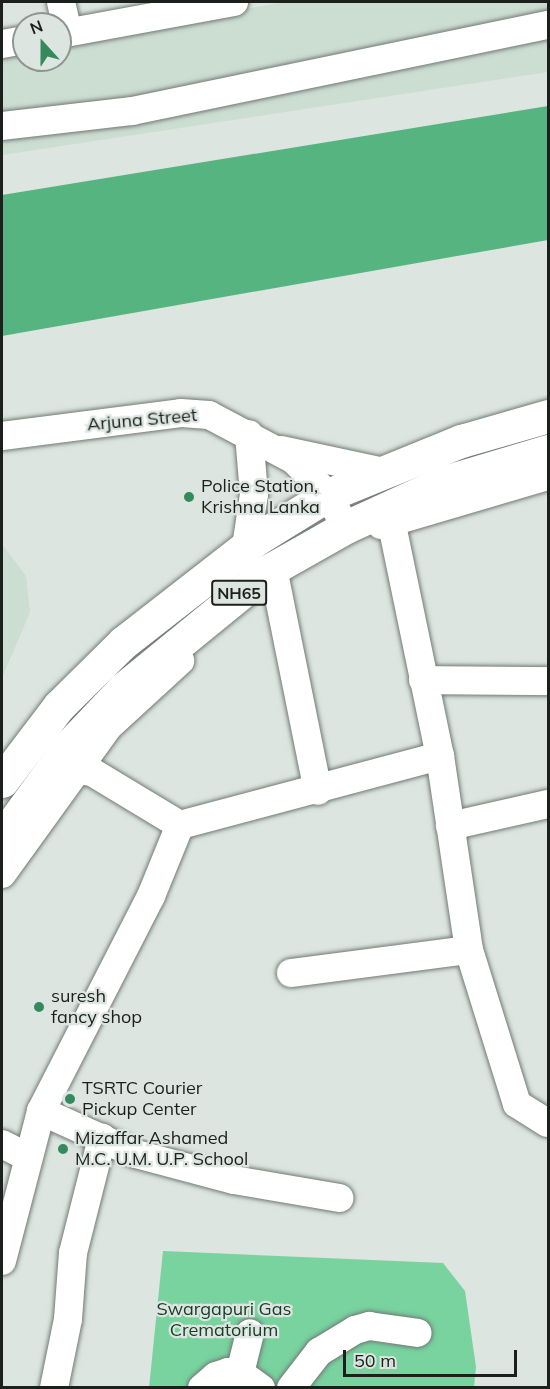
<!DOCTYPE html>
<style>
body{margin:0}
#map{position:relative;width:550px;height:1389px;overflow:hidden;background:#dce5df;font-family:Mulish,sans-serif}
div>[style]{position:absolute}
.built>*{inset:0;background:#ccddd2}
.green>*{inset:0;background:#78d39f}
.water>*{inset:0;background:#56b481}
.roads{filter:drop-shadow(0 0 2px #727a75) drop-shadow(0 0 2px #727a75)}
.minor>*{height:28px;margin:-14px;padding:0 14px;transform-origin:14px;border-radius:14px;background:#fff}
.highway>*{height:33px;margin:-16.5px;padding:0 16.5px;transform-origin:16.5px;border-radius:16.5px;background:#fff}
.dots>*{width:16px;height:16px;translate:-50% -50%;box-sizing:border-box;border:3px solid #dce5df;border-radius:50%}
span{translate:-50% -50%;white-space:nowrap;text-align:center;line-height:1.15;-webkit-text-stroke:4.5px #dce5df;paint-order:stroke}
.shield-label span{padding:2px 4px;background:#dce5df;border:2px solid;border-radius:4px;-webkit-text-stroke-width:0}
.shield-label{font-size:16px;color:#1c201d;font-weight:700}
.street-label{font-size:18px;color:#1c201d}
.poi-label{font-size:18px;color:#1c201d}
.left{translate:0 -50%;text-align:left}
.park-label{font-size:18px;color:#153d28}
.frame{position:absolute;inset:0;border:3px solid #1c201d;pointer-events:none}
.north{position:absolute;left:12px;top:12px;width:60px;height:60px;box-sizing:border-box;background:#dce5df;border:2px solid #8f9691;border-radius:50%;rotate:339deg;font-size:16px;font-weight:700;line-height:24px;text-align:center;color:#1c201d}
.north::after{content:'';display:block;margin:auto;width:21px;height:27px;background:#34895d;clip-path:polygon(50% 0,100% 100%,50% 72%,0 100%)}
.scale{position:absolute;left:343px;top:1350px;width:174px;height:27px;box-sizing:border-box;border:3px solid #1c201d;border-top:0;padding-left:8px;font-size:18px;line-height:21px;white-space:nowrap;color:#1c201d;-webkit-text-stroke:4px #dce5df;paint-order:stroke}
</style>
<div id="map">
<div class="built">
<div style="clip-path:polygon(284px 2px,548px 2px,548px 72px,2px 155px,2px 54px,24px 50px,24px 60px,60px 60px,60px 43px)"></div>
<div style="clip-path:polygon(2px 544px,26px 576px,30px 612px,2px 678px)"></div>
</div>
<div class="green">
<div style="clip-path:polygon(163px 1251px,443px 1263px,465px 1291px,476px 1367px,474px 1387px,149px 1388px)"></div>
</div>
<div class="water">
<div style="clip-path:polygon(548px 106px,548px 240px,2px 336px,2px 195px)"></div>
</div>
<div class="roads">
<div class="minor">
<div style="left:61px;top:2px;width:31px;rotate:77deg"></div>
<div style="left:60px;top:34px;width:177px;rotate:-10.4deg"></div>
<div style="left:2px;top:44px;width:22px;rotate:-10deg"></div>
<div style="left:2px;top:126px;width:131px;rotate:-6.6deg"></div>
<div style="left:132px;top:111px;width:425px;rotate:-11.7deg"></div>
<div style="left:2px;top:436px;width:180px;rotate:-7.3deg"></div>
<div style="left:181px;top:413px;width:28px;rotate:4deg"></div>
<div style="left:209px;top:415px;width:96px;rotate:27.9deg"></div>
<div style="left:294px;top:460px;width:49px;rotate:45.8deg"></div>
<div style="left:328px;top:495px;width:37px;rotate:61deg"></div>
<div style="left:281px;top:450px;width:105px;rotate:12.1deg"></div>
<div style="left:391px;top:520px;width:241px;rotate:78.3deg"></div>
<div style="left:440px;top:756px;width:196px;rotate:81.5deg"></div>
<div style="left:469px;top:950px;width:161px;rotate:72.7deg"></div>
<div style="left:517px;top:1104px;width:36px;rotate:32deg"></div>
<div style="left:381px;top:525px;width:174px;rotate:-16.4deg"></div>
<div style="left:246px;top:547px;width:54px;rotate:-81.4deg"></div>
<div style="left:254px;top:494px;width:60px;rotate:-94.8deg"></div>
<div style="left:275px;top:578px;width:217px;rotate:78.6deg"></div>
<div style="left:423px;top:680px;width:125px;rotate:0.5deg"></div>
<div style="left:76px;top:770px;width:16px;rotate:7deg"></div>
<div style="left:92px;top:772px;width:103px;rotate:31.1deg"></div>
<div style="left:450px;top:826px;width:100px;rotate:-12.7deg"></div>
<div style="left:2px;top:874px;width:181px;rotate:-54.2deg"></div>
<div style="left:108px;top:727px;width:98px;rotate:-42.5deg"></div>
<div style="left:291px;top:973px;width:179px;rotate:-7.4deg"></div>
<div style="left:41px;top:1111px;width:104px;rotate:24.4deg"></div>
<div style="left:136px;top:1154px;width:101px;rotate:14.9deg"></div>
<div style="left:234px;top:1180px;width:107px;rotate:9.7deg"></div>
<div style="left:2px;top:1144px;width:27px;rotate:27deg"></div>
<div style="left:2px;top:1261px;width:155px;rotate:-75.4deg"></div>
<div style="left:41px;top:1111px;width:242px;rotate:-62.9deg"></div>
<div style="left:151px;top:896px;width:77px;rotate:-67.8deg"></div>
<div style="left:180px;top:825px;width:269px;rotate:-14.9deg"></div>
<div style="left:240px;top:1373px;width:41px;rotate:-76deg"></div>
<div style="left:54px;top:1388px;width:70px;rotate:-78.5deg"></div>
<div style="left:68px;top:1319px;width:66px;rotate:-85.7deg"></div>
<div style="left:73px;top:1253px;width:119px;rotate:-75.8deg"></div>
<div style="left:202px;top:1388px;width:18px;rotate:-41deg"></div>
<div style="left:216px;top:1376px;width:13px;rotate:-18deg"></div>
<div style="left:228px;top:1372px;width:12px;rotate:5deg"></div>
<div style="left:240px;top:1373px;width:26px;rotate:36deg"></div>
<div style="left:291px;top:1388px;width:46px;rotate:-52.1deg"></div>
<div style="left:319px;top:1352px;width:42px;rotate:-31.4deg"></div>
<div style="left:355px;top:1330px;width:15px;rotate:-16deg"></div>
<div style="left:369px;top:1326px;width:49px;rotate:8.1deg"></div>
</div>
<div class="highway">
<div style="left:2px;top:781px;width:94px;rotate:-52.8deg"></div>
<div style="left:59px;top:706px;width:91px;rotate:-44.6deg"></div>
<div style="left:124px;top:642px;width:166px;rotate:-37.9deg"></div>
<div style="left:255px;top:540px;width:86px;rotate:-31.7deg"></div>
<div style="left:328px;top:495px;width:144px;rotate:-22.1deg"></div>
<div style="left:461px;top:441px;width:91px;rotate:-16deg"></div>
<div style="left:2px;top:838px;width:112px;rotate:-54deg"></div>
<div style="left:68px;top:747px;width:81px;rotate:-46.5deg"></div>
<div style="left:124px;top:688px;width:183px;rotate:-39.2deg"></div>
<div style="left:266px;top:572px;width:92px;rotate:-29.4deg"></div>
<div style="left:346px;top:527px;width:108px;rotate:-24.7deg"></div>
<div style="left:444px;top:482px;width:109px;rotate:-16.6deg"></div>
</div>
</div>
<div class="dots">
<div style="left:189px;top:497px;background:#34895d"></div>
<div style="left:39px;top:1007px;background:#34895d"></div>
<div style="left:70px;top:1099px;background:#34895d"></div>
<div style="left:63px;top:1149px;background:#34895d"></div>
</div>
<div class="shield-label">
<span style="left:239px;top:593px">NH65</span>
</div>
<div class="street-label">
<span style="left:142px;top:420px;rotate:-5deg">Arjuna Street</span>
</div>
<div class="poi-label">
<span class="left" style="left:201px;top:497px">Police Station,<br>Krishna Lanka</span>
<span class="left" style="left:51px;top:1007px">suresh<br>fancy shop</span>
<span class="left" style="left:82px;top:1099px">TSRTC Courier<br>Pickup Center</span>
<span class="left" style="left:75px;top:1149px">Mizaffar Ashamed<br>M.C. U.M. U.P. School</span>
</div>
<div class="park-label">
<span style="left:224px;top:1320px">Swargapuri Gas<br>Crematorium</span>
</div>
<div class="frame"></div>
<div class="north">N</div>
<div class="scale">50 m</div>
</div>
